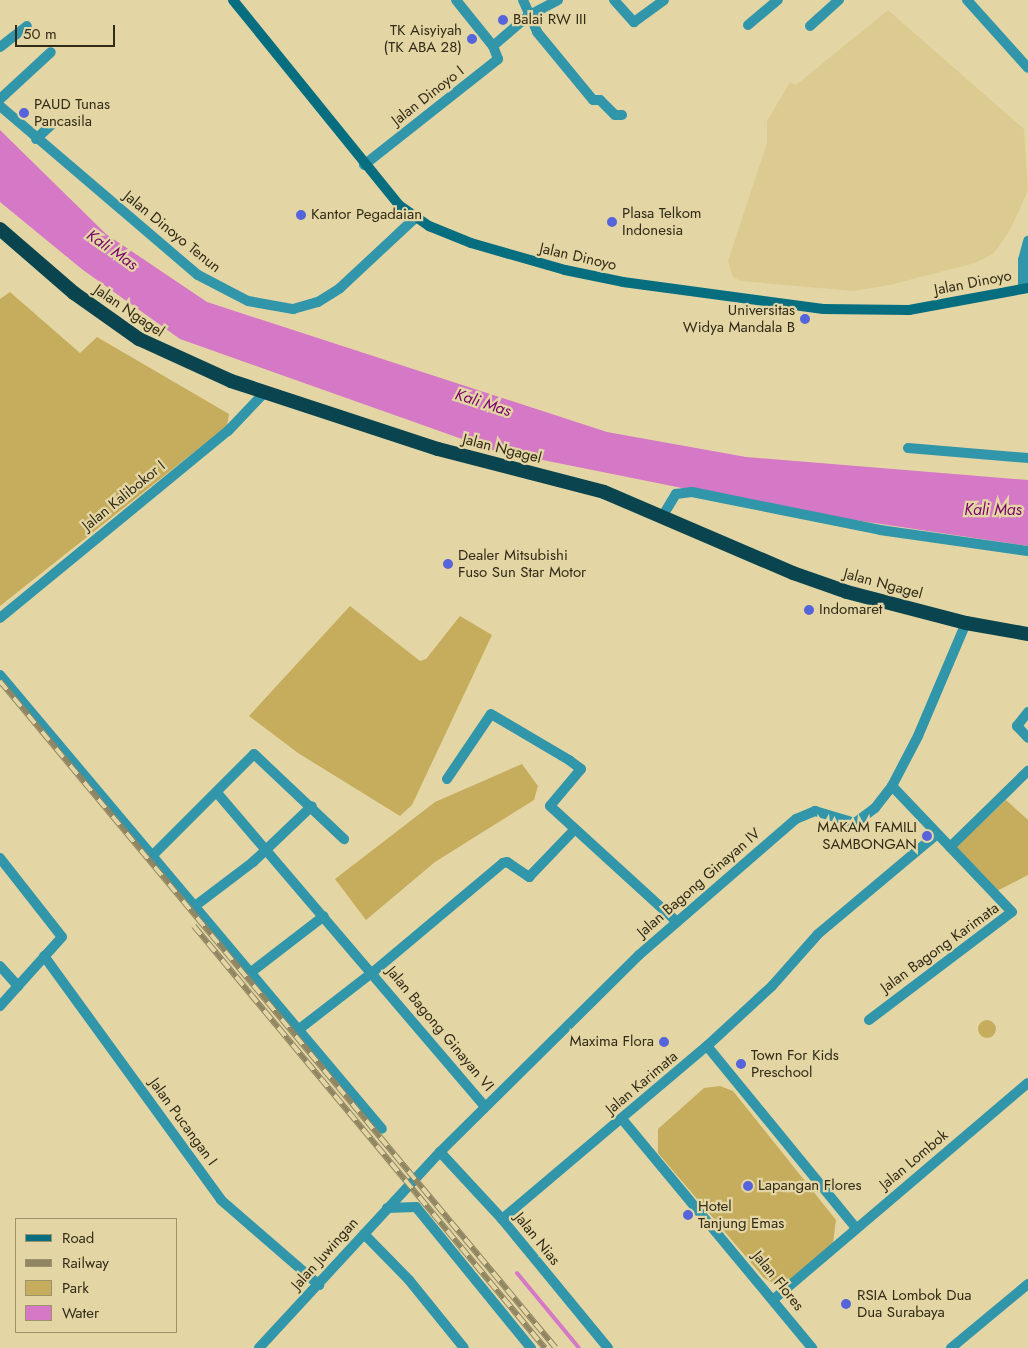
<!DOCTYPE html>
<style>
body{margin:0}
#map{position:relative;width:1028px;height:1348px;overflow:hidden;background:#e4d6a4;font-family:Jost,sans-serif}
div>[style]{position:absolute}
.built>*{inset:0;background:#dccb91}
.green>*{inset:0;background:#c5ad5d}
.round{border-radius:50%}
.water>*{inset:0;background:#d578c5}
.stream>*{height:4px;margin:-2px;padding:0 2px;transform-origin:2px;border-radius:2px;background:#d578c5}
.minor>*{height:10px;margin:-5px;padding:0 5px;transform-origin:5px;border-radius:5px;background:#3296aa}
.tertiary>*{height:10px;margin:-5px;padding:0 5px;transform-origin:5px;border-radius:5px;background:#3296aa}
.secondary>*{height:10px;margin:-5px;padding:0 5px;transform-origin:5px;border-radius:5px;background:#076e80}
.trunk>*{height:14px;margin:-7px;padding:0 7px;transform-origin:7px;border-radius:7px;background:#0a454f}
.rail>*{height:5.5px;margin-top:-2.75px;transform-origin:0;background:repeating-linear-gradient(90deg,#e4d6a4 0 11px,#908662 0 22px);box-sizing:border-box;border-block:1px solid #908662}
.dots>*{width:14px;height:14px;translate:-50% -50%;box-sizing:border-box;border:2px solid #e4d6a4;border-radius:50%}
span{translate:-50% -50%;white-space:nowrap;text-align:center;line-height:1.15;-webkit-text-stroke:4.5px #e4d6a4;paint-order:stroke}
.poi-label{font-size:15px;color:#312b17}
.left{translate:0 -50%;text-align:left}
.right{translate:-100% -50%;text-align:right}
.street-label{font-size:15px;color:#312b17}
.water-label{font-size:16px;color:#7a006e;font-style:italic}
.legend{position:absolute;left:15px;top:1218px;width:162px;height:115px;box-sizing:border-box;background:#e4d6a4;border:1px solid #9c926c;margin:0;padding:6px 9px;list-style:none;font-size:15px;color:#312b17}
.legend li{display:flex;align-items:center;gap:10px;height:25px}
.legend b{width:25px;border:1px solid #9c926c}
.scale{position:absolute;left:15px;top:25px;width:100px;height:22px;box-sizing:border-box;border:2px solid #312b17;border-top:0;padding-left:6px;font-size:15px;line-height:18px;white-space:nowrap;color:#312b17;-webkit-text-stroke:4px #e4d6a4;paint-order:stroke}
</style>
<div id="map">
<div class="built">
<div style="clip-path:polygon(888px 10px,1024px 129px,1028px 191px,1009px 232px,993px 254px,975px 263px,890px 285px,853px 291px,740px 281px,733px 277px,728px 261px,767px 143px,767px 121px,790px 82px,796px 85px)"></div>
</div>
<div class="green">
<div style="clip-path:polygon(10px 292px,80px 353px,97px 337px,229px 414px,227px 426px,0 606px,0 299px)"></div>
<div style="clip-path:polygon(350px 606px,420px 661px,426px 659px,460px 616px,492px 635px,412px 805px,400px 816px,298px 753px,249px 716px)"></div>
<div style="clip-path:polygon(522px 764px,538px 786px,534px 800px,435px 862px,366px 920px,335px 879px,435px 802px)"></div>
<div style="clip-path:polygon(1006px 800px,1028px 820px,1028px 875px,995px 892px,956px 847px)"></div>
<div class="round" style="left:978px;top:1020px;width:18px;height:18px"></div>
<div style="clip-path:polygon(720px 1086px,733px 1091px,836px 1220px,833px 1243px,789px 1280px,773px 1283px,764px 1278px,658px 1153px,658px 1129px,704px 1088px)"></div>
</div>
<div class="water">
<div style="clip-path:polygon(0 130px,106px 234px,207px 302px,607px 432px,746px 457px,1028px 480px,1028px 546px,801px 512px,493px 450px,180px 339px,83px 270px,0 202px)"></div>
</div>
<div class="stream">
<div style="left:517px;top:1273px;width:97px;rotate:50.4deg"></div>
</div>
<div class="minor">
<div style="left:523px;top:0;width:35px;rotate:66deg"></div>
<div style="left:537px;top:32px;width:88px;rotate:50.5deg"></div>
<div style="left:593px;top:100px;width:7px"></div>
<div style="left:600px;top:100px;width:21px;rotate:45deg"></div>
<div style="left:615px;top:115px;width:7px"></div>
<div style="left:614px;top:0;width:30px;rotate:48deg"></div>
<div style="left:634px;top:22px;width:37px;rotate:-36deg"></div>
<div style="left:967px;top:0;width:91px;rotate:48.1deg"></div>
<div style="left:748px;top:25px;width:39px;rotate:-40deg"></div>
<div style="left:810px;top:26px;width:39px;rotate:-42deg"></div>
<div style="left:493px;top:46px;width:46px;rotate:-40.6deg"></div>
<div style="left:528px;top:16px;width:34px;rotate:-28deg"></div>
<div style="left:0;top:47px;width:34px;rotate:-38deg"></div>
<div style="left:0;top:99px;width:69px;rotate:-42.7deg"></div>
<div style="left:0;top:106px;width:260px;rotate:40.5deg"></div>
<div style="left:198px;top:275px;width:56px;rotate:27.5deg"></div>
<div style="left:248px;top:301px;width:46px;rotate:10.1deg"></div>
<div style="left:293px;top:309px;width:26px;rotate:-16deg"></div>
<div style="left:318px;top:302px;width:26px;rotate:-32deg"></div>
<div style="left:340px;top:288px;width:103px;rotate:-43deg"></div>
<div style="left:36px;top:139px;width:22px;rotate:-43deg"></div>
<div style="left:364px;top:165px;width:171px;rotate:-38.3deg"></div>
<div style="left:498px;top:59px;width:14px;rotate:-111deg"></div>
<div style="left:493px;top:46px;width:59px;rotate:-128.8deg"></div>
<div style="left:908px;top:448px;width:120px;rotate:4.8deg"></div>
<div style="left:662px;top:517px;width:27px;rotate:-59deg"></div>
<div style="left:676px;top:494px;width:16px;rotate:-7deg"></div>
<div style="left:692px;top:492px;width:192px;rotate:11.4deg"></div>
<div style="left:880px;top:530px;width:149px;rotate:8.1deg"></div>
<div style="left:0;top:675px;width:593px;rotate:49.92deg"></div>
<div style="left:1028px;top:712px;width:18px;rotate:128deg"></div>
<div style="left:1017px;top:726px;width:16px;rotate:47deg"></div>
<div style="left:447px;top:779px;width:78px;rotate:-55.9deg"></div>
<div style="left:491px;top:714px;width:91px;rotate:30.5deg"></div>
<div style="left:569px;top:760px;width:15px;rotate:37deg"></div>
<div style="left:581px;top:769px;width:48px;rotate:130deg"></div>
<div style="left:550px;top:806px;width:171px;rotate:42.4deg"></div>
<div style="left:218px;top:794px;width:409px;rotate:49.5deg"></div>
<div style="left:950px;top:847px;width:109px;rotate:-44.3deg"></div>
<div style="left:152px;top:856px;width:144px;rotate:-45deg"></div>
<div style="left:254px;top:754px;width:124px;rotate:43.4deg"></div>
<div style="left:0;top:858px;width:100px;rotate:51.9deg"></div>
<div style="left:62px;top:937px;width:93px;rotate:131.9deg"></div>
<div style="left:195px;top:906px;width:73px;rotate:-37.2deg"></div>
<div style="left:253px;top:862px;width:81px;rotate:-43.5deg"></div>
<div style="left:44px;top:956px;width:301px;rotate:54deg"></div>
<div style="left:221px;top:1200px;width:130px;rotate:40.9deg"></div>
<div style="left:0;top:966px;width:27px;rotate:48deg"></div>
<div style="left:250px;top:973px;width:93px;rotate:-37.6deg"></div>
<div style="left:869px;top:1020px;width:179px;rotate:-37.1deg"></div>
<div style="left:1012px;top:912px;width:174px;rotate:-133.6deg"></div>
<div style="left:298px;top:1030px;width:95px;rotate:-37.7deg"></div>
<div style="left:373px;top:972px;width:170px;rotate:-40deg"></div>
<div style="left:503px;top:863px;width:4px;rotate:-14deg"></div>
<div style="left:507px;top:862px;width:27px;rotate:34deg"></div>
<div style="left:529px;top:877px;width:66px;rotate:-46.2deg"></div>
<div style="left:707px;top:1046px;width:235px;rotate:50.7deg"></div>
<div style="left:622px;top:1119px;width:298px;rotate:50.3deg"></div>
<div style="left:440px;top:1152px;width:280px;rotate:-44.7deg"></div>
<div style="left:639px;top:955px;width:208px;rotate:-40.9deg"></div>
<div style="left:796px;top:819px;width:21px;rotate:-23deg"></div>
<div style="left:815px;top:811px;width:42px;rotate:16.7deg"></div>
<div style="left:855px;top:823px;width:25px;rotate:-37deg"></div>
<div style="left:875px;top:808px;width:28px;rotate:-52deg"></div>
<div style="left:892px;top:786px;width:56px;rotate:-62.5deg"></div>
<div style="left:918px;top:736px;width:123px;rotate:-67deg"></div>
<div style="left:387px;top:1208px;width:29px;rotate:-2deg"></div>
<div style="left:416px;top:1207px;width:182px;rotate:50.8deg"></div>
<div style="left:502px;top:1219px;width:268px;rotate:-40.2deg"></div>
<div style="left:707px;top:1046px;width:88px;rotate:-42.7deg"></div>
<div style="left:772px;top:986px;width:69px;rotate:-48.5deg"></div>
<div style="left:818px;top:934px;width:155px;rotate:-40deg"></div>
<div style="left:364px;top:1234px;width:64px;rotate:45.6deg"></div>
<div style="left:409px;top:1280px;width:87px;rotate:51deg"></div>
<div style="left:774px;top:1299px;width:333px;rotate:-40.4deg"></div>
<div style="left:951px;top:1348px;width:100px;rotate:-39.7deg"></div>
</div>
<div class="tertiary">
<div style="left:1023px;top:289px;width:29px;rotate:-90deg"></div>
<div style="left:1023px;top:260px;width:20px;rotate:-75deg"></div>
<div style="left:0;top:618px;width:295px;rotate:-39.4deg"></div>
<div style="left:228px;top:431px;width:52px;rotate:-46.5deg"></div>
<div style="left:259px;top:1348px;width:267px;rotate:-47.3deg"></div>
<div style="left:440px;top:1152px;width:91px;rotate:47.2deg"></div>
<div style="left:502px;top:1219px;width:167px;rotate:50.6deg"></div>
</div>
<div class="secondary">
<div style="left:233px;top:0;width:264px;rotate:51deg"></div>
<div style="left:399px;top:205px;width:37px;rotate:35deg"></div>
<div style="left:429px;top:226px;width:45px;rotate:22deg"></div>
<div style="left:471px;top:243px;width:98px;rotate:16deg"></div>
<div style="left:565px;top:270px;width:59px;rotate:11.7deg"></div>
<div style="left:623px;top:282px;width:202px;rotate:7.7deg"></div>
<div style="left:823px;top:309px;width:86px;rotate:0.7deg"></div>
<div style="left:909px;top:310px;width:121px;rotate:-10.5deg"></div>
</div>
<div class="trunk">
<div style="left:0;top:229px;width:98px;rotate:40.9deg"></div>
<div style="left:74px;top:293px;width:80px;rotate:35.3deg"></div>
<div style="left:139px;top:339px;width:101px;rotate:24.5deg"></div>
<div style="left:231px;top:381px;width:218px;rotate:18.2deg"></div>
<div style="left:438px;top:449px;width:171px;rotate:14.5deg"></div>
<div style="left:604px;top:492px;width:206px;rotate:23.2deg"></div>
<div style="left:793px;top:573px;width:57px;rotate:19.4deg"></div>
<div style="left:847px;top:592px;width:123px;rotate:14.6deg"></div>
<div style="left:966px;top:623px;width:63px;rotate:10.1deg"></div>
</div>
<div class="rail">
<div style="left:0;top:681px;width:868px;rotate:50.19deg"></div>
<div style="left:194px;top:926px;width:549px;rotate:50.25deg"></div>
</div>
<div class="dots">
<div style="left:503px;top:20px;background:#5564da"></div>
<div style="left:472px;top:39px;background:#5564da"></div>
<div style="left:24px;top:113px;background:#5564da"></div>
<div style="left:301px;top:215px;background:#5564da"></div>
<div style="left:612px;top:222px;background:#5564da"></div>
<div style="left:805px;top:319px;background:#5564da"></div>
<div style="left:448px;top:564px;background:#5564da"></div>
<div style="left:809px;top:610px;background:#5564da"></div>
<div style="left:927px;top:836px;background:#5564da"></div>
<div style="left:664px;top:1042px;background:#5564da"></div>
<div style="left:741px;top:1064px;background:#5564da"></div>
<div style="left:748px;top:1186px;background:#5564da"></div>
<div style="left:688px;top:1215px;background:#5564da"></div>
<div style="left:846px;top:1304px;background:#5564da"></div>
</div>
<div class="poi-label">
<span class="left" style="left:513px;top:20px">Balai RW III</span>
<span class="right" style="left:462px;top:39px">TK Aisyiyah<br>(TK ABA 28)</span>
<span class="left" style="left:34px;top:113px">PAUD Tunas<br>Pancasila</span>
<span class="left" style="left:622px;top:222px">Plasa Telkom<br>Indonesia</span>
<span class="left" style="left:311px;top:215px">Kantor Pegadaian</span>
<span class="right" style="left:795px;top:319px">Universitas<br>Widya Mandala B</span>
<span class="left" style="left:458px;top:564px">Dealer Mitsubishi<br>Fuso Sun Star Motor</span>
<span class="left" style="left:819px;top:610px">Indomaret</span>
<span class="right" style="left:917px;top:836px">MAKAM FAMILI<br>SAMBONGAN</span>
<span class="right" style="left:654px;top:1042px">Maxima Flora</span>
<span class="left" style="left:751px;top:1064px">Town For Kids<br>Preschool</span>
<span class="left" style="left:758px;top:1186px">Lapangan Flores</span>
<span class="left" style="left:698px;top:1215px">Hotel<br>Tanjung Emas</span>
<span class="left" style="left:857px;top:1304px">RSIA Lombok Dua<br>Dua Surabaya</span>
</div>
<div class="street-label">
<span style="left:428px;top:96px;rotate:-38deg">Jalan Dinoyo I</span>
<span style="left:172px;top:232px;rotate:39deg">Jalan Dinoyo Tenun</span>
<span style="left:578px;top:257px;rotate:13deg">Jalan Dinoyo</span>
<span style="left:973px;top:283px;rotate:-11deg">Jalan Dinoyo</span>
<span style="left:129px;top:311px;rotate:34deg">Jalan Ngagel</span>
<span style="left:502px;top:449px;rotate:14deg">Jalan Ngagel</span>
<span style="left:124px;top:496px;rotate:-39deg">Jalan Kalibokor I</span>
<span style="left:883px;top:584px;rotate:15deg">Jalan Ngagel</span>
<span style="left:699px;top:883px;rotate:-41deg">Jalan Bagong Ginayan IV</span>
<span style="left:940px;top:948px;rotate:-36deg">Jalan Bagong Karimata</span>
<span style="left:440px;top:1029px;rotate:50deg">Jalan Bagong Ginayan VI</span>
<span style="left:642px;top:1083px;rotate:-40deg">Jalan Karimata</span>
<span style="left:183px;top:1122px;rotate:54deg">Jalan Pucangan I</span>
<span style="left:914px;top:1160px;rotate:-40deg">Jalan Lombok</span>
<span style="left:537px;top:1239px;rotate:51deg">Jalan Nias</span>
<span style="left:325px;top:1254px;rotate:-48deg">Jalan Juwingan</span>
<span style="left:778px;top:1281px;rotate:51deg">Jalan Flores</span>
</div>
<div class="water-label">
<span style="left:112px;top:250px;rotate:35deg">Kali Mas</span>
<span style="left:483px;top:403px;rotate:18deg">Kali Mas</span>
<span style="left:993px;top:510px">Kali Mas</span>
</div>
<ul class="legend">
<li><b style="height:6px;background:#076e80"></b>Road</li>
<li><b style="height:6px;background:#908662"></b>Railway</li>
<li><b style="height:14px;background:#c5ad5d"></b>Park</li>
<li><b style="height:14px;background:#d578c5"></b>Water</li>
</ul>
<div class="scale">50 m</div>
</div>
